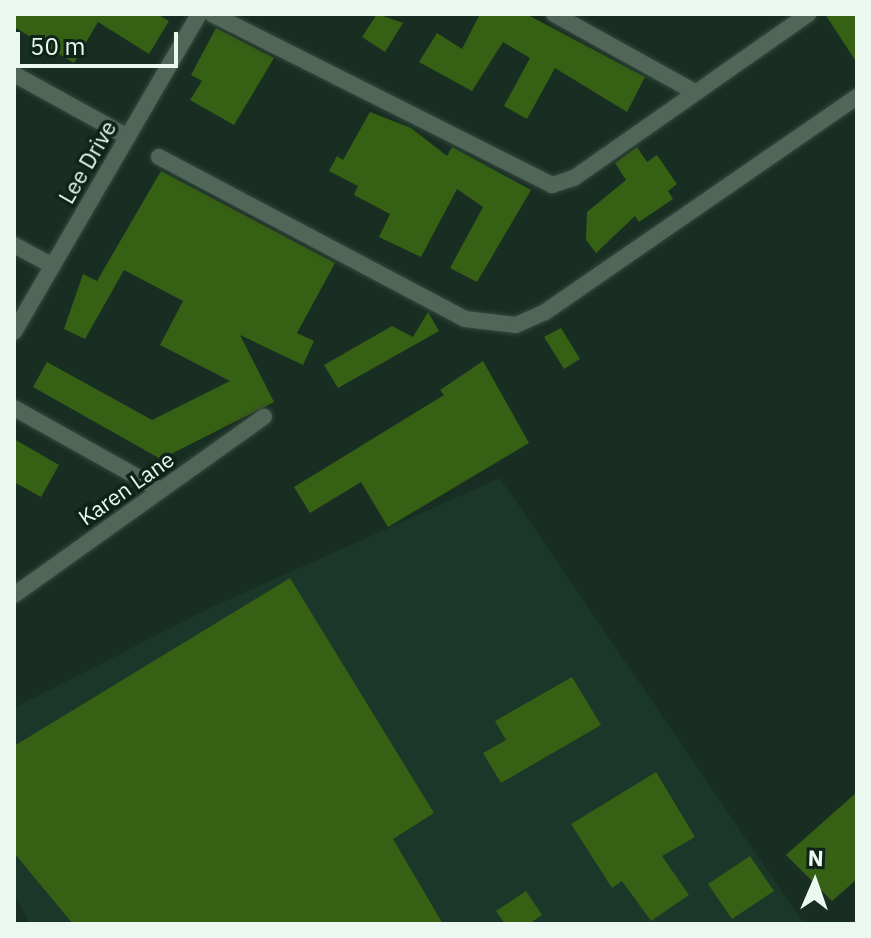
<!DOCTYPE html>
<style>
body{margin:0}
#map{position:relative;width:871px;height:938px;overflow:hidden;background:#192e23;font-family:"IBM Plex Sans",sans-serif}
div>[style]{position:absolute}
.built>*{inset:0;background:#1a3729}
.building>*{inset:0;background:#366014}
.roads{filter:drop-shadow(0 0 2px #36483e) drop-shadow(0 0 2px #36483e)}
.street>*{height:16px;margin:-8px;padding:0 8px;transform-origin:8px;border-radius:8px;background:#4f6659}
span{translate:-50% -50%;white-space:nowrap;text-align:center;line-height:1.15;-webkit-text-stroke:7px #0f2419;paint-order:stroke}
.street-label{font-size:22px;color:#eaf8f0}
.frame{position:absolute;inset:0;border:16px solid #eaf8f0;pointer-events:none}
.north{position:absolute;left:775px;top:842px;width:80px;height:80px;-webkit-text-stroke:6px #0f2419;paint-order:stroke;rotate:2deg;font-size:22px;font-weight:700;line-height:32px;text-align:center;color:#eaf8f0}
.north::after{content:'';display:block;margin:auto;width:28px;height:36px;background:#eaf8f0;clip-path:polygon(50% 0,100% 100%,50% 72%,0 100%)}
.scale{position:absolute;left:16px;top:32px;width:162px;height:36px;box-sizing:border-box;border:4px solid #eaf8f0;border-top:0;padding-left:10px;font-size:24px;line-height:28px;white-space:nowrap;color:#eaf8f0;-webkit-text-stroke:6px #0f2419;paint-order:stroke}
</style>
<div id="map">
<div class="built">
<div style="clip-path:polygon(500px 478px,804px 924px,30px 924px,14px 894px,14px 708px,210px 608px)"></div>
</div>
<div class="building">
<div style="clip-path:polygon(14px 14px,157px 14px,169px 21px,149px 54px,98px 22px,74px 63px,14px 27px)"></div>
<div style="clip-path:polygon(377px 14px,403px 23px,385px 52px,362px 37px)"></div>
<div style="clip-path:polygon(480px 14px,526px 14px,645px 77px,627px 112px,555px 68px,527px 119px,504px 106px,530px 58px,503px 42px,472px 91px,419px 62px,437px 33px,462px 49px)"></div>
<div style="clip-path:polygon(825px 14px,857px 14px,857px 63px)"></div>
<div style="clip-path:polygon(216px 28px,274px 58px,234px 125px,190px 100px,202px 81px,191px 75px)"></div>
<div style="clip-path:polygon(370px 112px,411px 128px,447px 156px,452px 147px,531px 190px,477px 282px,450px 268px,483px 207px,457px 189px,421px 257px,379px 237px,390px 214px,354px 195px,358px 186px,329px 171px,337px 156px,343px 160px)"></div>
<div style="clip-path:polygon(637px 147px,647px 162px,657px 155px,677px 184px,668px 191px,673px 199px,639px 222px,635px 216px,596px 253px,586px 240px,587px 212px,626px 180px,615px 163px)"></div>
<div style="clip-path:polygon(161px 171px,335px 263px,297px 333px,314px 341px,303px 365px,240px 335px,274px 402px,171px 454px,166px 462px,33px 387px,47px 362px,152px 420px,230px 381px,160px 345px,183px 301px,124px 270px,85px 339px,64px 329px,83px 274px,97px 281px)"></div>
<div style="clip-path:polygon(428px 312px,439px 331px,338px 388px,324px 365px,392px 326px,413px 337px)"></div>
<div style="clip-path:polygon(561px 328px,580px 359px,564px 369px,544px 337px)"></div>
<div style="clip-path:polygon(483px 361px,529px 443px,388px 527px,361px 482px,310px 513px,294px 487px,444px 395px,440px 390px)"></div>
<div style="clip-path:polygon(14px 439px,59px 465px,41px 497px,14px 482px)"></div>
<div style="clip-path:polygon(290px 578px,434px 813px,393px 839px,443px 924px,73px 924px,14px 853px,14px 746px)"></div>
<div style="clip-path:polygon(572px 677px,601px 725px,501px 783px,483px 753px,506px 740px,495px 721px)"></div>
<div style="clip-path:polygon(656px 772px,695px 837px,662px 856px,689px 895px,651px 921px,622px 881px,612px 888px,571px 824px)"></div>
<div style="clip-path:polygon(857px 792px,857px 879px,832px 901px,786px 855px)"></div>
<div style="clip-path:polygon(750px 856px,774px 891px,732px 919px,708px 884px)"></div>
<div style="clip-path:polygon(526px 891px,542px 915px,529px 924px,505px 924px,496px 911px)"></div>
</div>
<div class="roads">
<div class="street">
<div style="left:212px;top:14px;width:381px;rotate:26.7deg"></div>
<div style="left:552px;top:185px;width:23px;rotate:-18deg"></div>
<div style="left:574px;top:178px;width:286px;rotate:-35deg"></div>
<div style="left:554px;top:14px;width:161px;rotate:29deg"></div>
<div style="left:14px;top:74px;width:130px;rotate:28.9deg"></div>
<div style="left:159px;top:157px;width:346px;rotate:27.9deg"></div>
<div style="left:465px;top:319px;width:51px;rotate:6.7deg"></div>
<div style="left:516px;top:325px;width:32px;rotate:-24deg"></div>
<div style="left:545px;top:312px;width:379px;rotate:-34.6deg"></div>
<div style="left:14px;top:245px;width:44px;rotate:28.3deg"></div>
<div style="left:14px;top:332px;width:368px;rotate:-59.8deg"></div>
<div style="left:14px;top:408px;width:168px;rotate:29.2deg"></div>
<div style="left:14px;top:595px;width:307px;rotate:-35.5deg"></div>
</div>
</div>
<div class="street-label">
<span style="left:87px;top:162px;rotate:-60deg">Lee Drive</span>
<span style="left:126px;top:488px;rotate:-35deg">Karen Lane</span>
</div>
<div class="frame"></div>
<div class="north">N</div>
<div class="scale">50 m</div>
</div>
